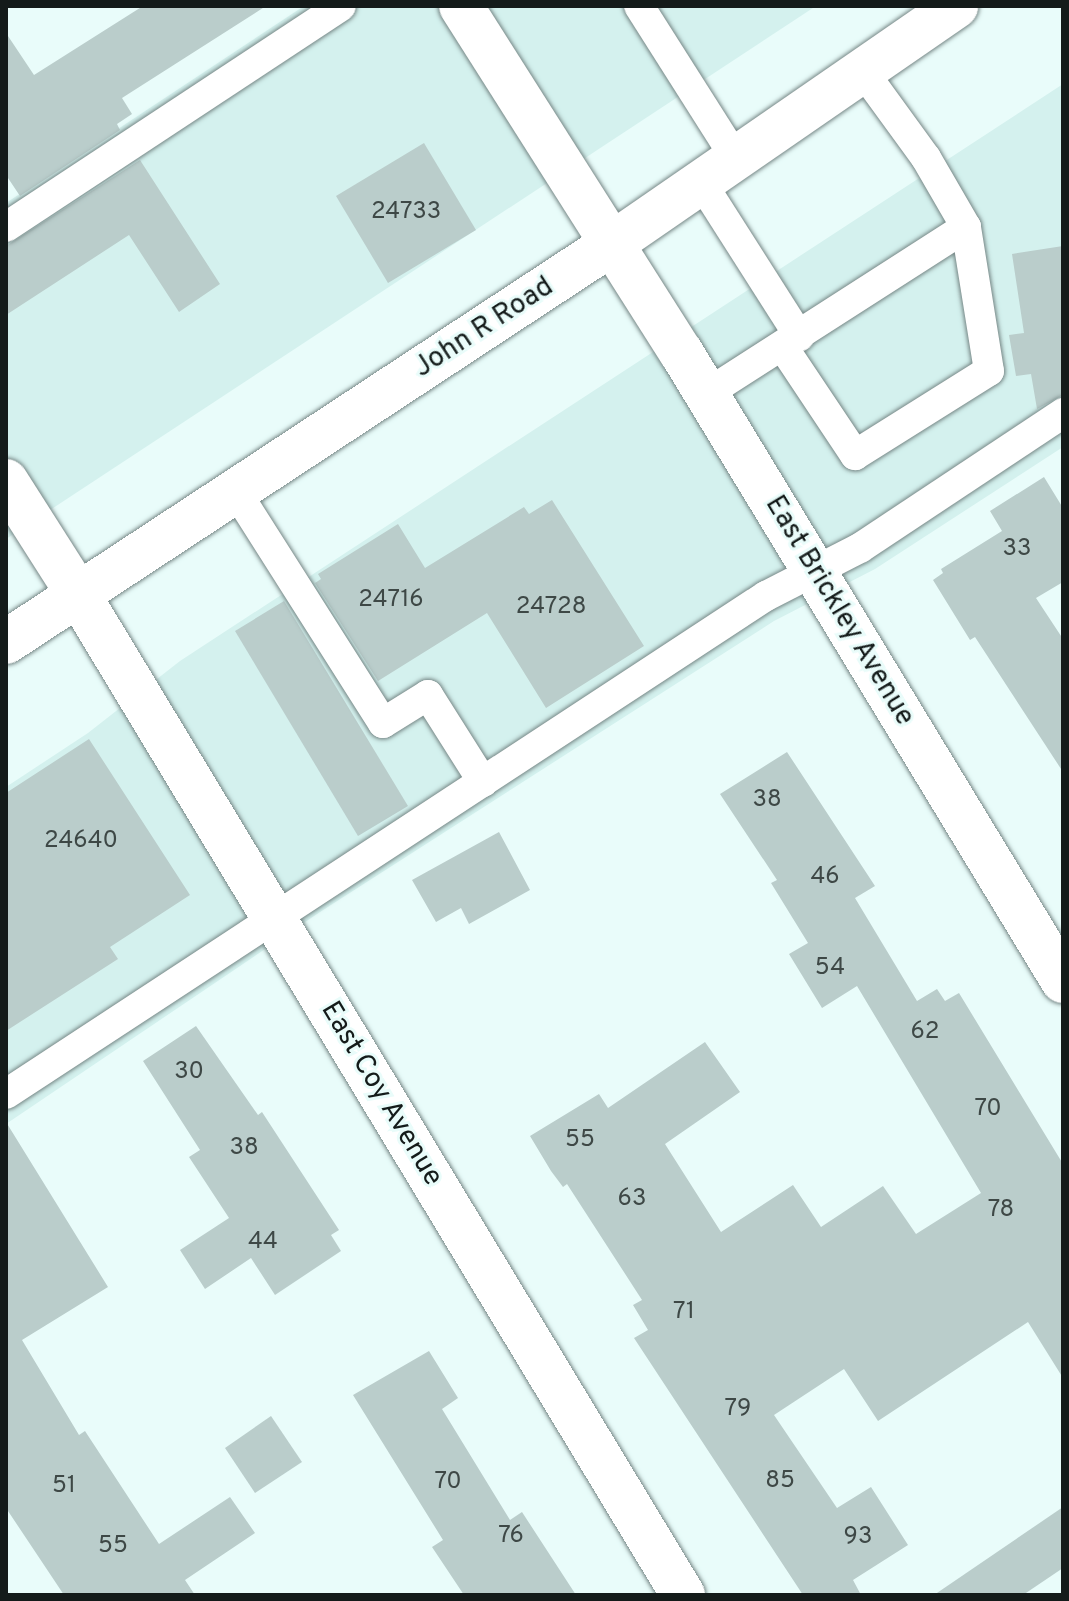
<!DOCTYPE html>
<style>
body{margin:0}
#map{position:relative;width:1069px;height:1601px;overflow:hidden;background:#e9fcfa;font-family:Overpass,sans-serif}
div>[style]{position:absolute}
.built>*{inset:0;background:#d4f1ee}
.building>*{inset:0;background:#bacdcb}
.roads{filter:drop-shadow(0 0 2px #768786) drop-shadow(0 0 2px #768786)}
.service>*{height:30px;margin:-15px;padding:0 15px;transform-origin:15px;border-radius:15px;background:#fff}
.minor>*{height:44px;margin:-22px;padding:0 22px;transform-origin:22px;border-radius:22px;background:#fff}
.secondary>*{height:44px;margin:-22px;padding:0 22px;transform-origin:22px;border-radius:22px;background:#fff}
span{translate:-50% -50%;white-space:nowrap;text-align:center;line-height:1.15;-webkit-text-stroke:6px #e9fcfa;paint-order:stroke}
.number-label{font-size:24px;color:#3e4846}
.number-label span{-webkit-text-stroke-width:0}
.street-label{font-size:28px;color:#141b1a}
.frame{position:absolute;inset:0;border:8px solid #141b1a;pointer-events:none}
</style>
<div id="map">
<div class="built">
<div style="clip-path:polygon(304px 6px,816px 6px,6px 539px,6px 203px)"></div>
<div style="clip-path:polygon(1063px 84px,1063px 447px,875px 569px,774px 621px,320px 912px,6px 1124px,6px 787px,88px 733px,180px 661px)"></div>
</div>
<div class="building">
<div style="clip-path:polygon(143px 6px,266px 6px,122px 98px,132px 114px,117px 124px,120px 130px,20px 196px,6px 175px,6px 33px,34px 75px)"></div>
<div style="clip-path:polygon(424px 143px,476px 230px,388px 283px,336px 196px)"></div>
<div style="clip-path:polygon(140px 160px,220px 284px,179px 312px,129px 235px,6px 315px,6px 246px)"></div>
<div style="clip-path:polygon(1063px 246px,1063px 395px,1037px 409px,1031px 374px,1016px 376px,1009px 335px,1024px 333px,1012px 254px)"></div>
<div style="clip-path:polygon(1044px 477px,1063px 508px,1063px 582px,1036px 598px,1063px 639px,1063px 772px,975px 637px,970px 640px,933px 580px,943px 573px,941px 569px,1002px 531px,990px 511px)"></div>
<div style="clip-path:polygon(552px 500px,644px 646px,546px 708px,487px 613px,378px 681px,315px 583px,321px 579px,318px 574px,398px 524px,425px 568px,524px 507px,529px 514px)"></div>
<div style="clip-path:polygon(284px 601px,408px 806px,358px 836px,235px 631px)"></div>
<div style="clip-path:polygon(89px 739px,190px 895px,110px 947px,118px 959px,6px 1031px,6px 793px)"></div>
<div style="clip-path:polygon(787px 752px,875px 886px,855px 898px,917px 1001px,937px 989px,945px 1001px,959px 993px,1063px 1164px,1063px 1378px,1028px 1322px,878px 1421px,844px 1369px,774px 1415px,837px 1508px,871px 1487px,908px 1545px,853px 1580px,861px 1595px,803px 1595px,634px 1338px,648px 1330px,633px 1305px,642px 1300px,567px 1184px,563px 1187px,551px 1171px,530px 1136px,599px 1094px,608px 1108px,705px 1042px,740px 1092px,665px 1144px,721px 1232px,793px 1185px,821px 1227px,883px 1186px,916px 1234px,981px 1193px,857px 986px,822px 1008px,789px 954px,808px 943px,771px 883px,777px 880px,720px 794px)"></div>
<div style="clip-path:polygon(499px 832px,530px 890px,469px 924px,461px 908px,436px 922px,412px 880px)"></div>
<div style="clip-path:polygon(196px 1026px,258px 1115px,262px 1112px,339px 1230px,331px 1235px,341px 1251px,275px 1295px,251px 1258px,205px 1289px,180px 1250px,229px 1218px,189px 1157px,200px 1150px,143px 1061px)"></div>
<div style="clip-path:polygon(6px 1122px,108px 1287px,22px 1340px,79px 1435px,85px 1431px,159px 1544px,230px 1497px,255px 1533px,185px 1580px,195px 1595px,64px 1595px,6px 1508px)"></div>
<div style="clip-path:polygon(429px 1351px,458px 1398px,442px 1409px,510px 1520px,522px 1512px,576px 1595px,464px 1595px,432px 1547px,443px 1540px,353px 1395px)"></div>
<div style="clip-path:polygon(271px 1416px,302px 1462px,255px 1493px,225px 1448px)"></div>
<div style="clip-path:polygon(1063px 1507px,1063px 1568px,1023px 1595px,934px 1595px)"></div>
</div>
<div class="roads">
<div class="service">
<div style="left:639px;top:6px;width:179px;rotate:57.6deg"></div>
<div style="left:701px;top:182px;width:183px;rotate:57.5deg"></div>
<div style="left:6px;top:227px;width:401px;rotate:-33.4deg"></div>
<div style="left:783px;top:347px;width:130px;rotate:56.3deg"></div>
<div style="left:855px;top:455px;width:158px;rotate:-32.1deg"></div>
<div style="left:989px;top:371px;width:146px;rotate:-99.1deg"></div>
<div style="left:706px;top:394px;width:309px;rotate:-32.7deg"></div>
<div style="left:966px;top:227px;width:80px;rotate:-120.1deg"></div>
<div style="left:926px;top:158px;width:109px;rotate:-126deg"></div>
<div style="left:235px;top:490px;width:276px;rotate:57.6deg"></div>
<div style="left:383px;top:723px;width:53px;rotate:-31.9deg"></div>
<div style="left:428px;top:695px;width:103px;rotate:57.7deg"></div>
<div style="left:6px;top:1094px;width:909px;rotate:-33.24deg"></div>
<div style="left:766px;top:596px;width:106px;rotate:-27.1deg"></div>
<div style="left:860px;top:548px;width:244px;rotate:-33.6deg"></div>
</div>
<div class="minor">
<div style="left:461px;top:6px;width:410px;rotate:57.6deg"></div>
<div style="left:681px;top:352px;width:736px;rotate:58.73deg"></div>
<div style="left:6px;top:481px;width:134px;rotate:57.5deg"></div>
<div style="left:78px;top:594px;width:1170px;rotate:58.85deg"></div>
</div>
<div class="secondary">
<div style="left:6px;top:642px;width:726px;rotate:-33.32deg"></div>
<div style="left:613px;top:243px;width:417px;rotate:-34.6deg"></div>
</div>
</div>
<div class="number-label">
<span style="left:406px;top:213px">24733</span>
<span style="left:1017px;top:550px">33</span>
<span style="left:391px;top:601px">24716</span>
<span style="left:551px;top:608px">24728</span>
<span style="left:767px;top:801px">38</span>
<span style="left:81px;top:842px">24640</span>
<span style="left:825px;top:878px">46</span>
<span style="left:830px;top:969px">54</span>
<span style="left:925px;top:1033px">62</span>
<span style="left:189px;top:1073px">30</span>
<span style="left:988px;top:1110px">70</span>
<span style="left:580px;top:1141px">55</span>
<span style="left:244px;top:1149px">38</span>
<span style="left:632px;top:1200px">63</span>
<span style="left:1001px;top:1211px">78</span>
<span style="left:263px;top:1243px">44</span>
<span style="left:684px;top:1313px">71</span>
<span style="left:738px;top:1410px">79</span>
<span style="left:780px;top:1482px">85</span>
<span style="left:448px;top:1483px">70</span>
<span style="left:64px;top:1487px">51</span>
<span style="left:511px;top:1537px">76</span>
<span style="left:858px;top:1538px">93</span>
<span style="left:113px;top:1547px">55</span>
</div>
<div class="street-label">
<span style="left:484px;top:328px;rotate:-33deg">John R Road</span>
<span style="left:839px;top:611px;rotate:59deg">East Brickley Avenue</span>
<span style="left:381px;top:1094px;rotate:59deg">East Coy Avenue</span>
</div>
<div class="frame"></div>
</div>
